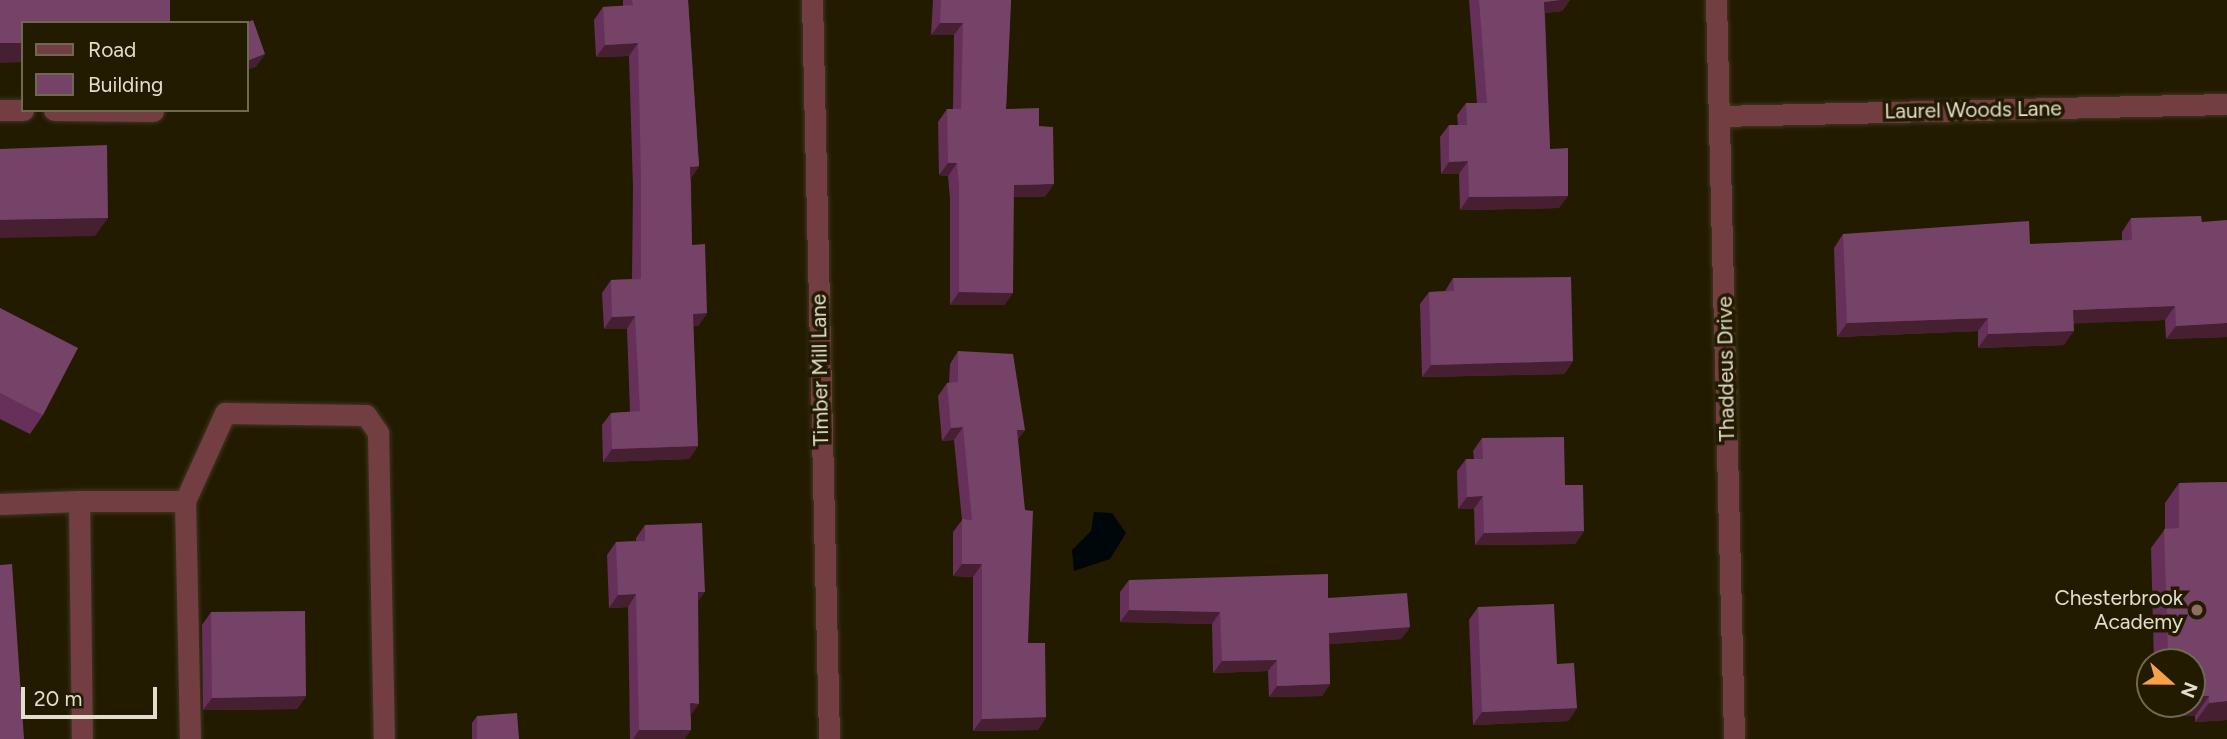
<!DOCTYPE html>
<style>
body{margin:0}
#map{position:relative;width:2227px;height:739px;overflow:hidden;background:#231b00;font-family:Figtree,sans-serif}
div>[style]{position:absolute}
.water>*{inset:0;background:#00070b}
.roads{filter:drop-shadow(0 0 2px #3e361d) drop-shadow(0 0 2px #3e361d)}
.minor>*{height:21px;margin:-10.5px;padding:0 10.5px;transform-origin:10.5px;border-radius:10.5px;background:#733e41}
.wall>*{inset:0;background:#66305b}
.shaded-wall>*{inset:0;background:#462031}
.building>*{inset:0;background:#744367}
.dots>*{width:19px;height:19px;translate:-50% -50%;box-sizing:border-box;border:4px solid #231b00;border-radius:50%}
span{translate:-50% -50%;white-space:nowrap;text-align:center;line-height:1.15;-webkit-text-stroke:7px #231b00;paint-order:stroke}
.street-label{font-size:21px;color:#e2ddcc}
.poi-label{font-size:21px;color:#e2ddcc}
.right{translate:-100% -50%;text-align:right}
.legend{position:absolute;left:21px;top:21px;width:228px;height:91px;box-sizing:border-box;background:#231b00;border:2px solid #6f6952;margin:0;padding:9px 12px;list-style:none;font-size:21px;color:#e2ddcc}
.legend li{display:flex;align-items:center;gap:14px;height:35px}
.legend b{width:35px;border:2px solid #6f6952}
.north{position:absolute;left:2136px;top:648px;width:70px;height:70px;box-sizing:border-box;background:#231b00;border:2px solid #6f6952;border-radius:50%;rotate:111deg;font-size:19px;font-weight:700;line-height:28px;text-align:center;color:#e2ddcc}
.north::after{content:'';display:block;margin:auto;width:24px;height:32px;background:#f7a248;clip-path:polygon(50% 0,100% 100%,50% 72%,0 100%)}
.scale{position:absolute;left:21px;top:687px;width:136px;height:32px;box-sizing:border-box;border:4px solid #e2ddcc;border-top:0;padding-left:9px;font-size:21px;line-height:24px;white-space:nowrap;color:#e2ddcc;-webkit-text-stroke:5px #231b00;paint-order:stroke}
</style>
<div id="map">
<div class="water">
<div style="clip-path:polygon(1094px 512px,1112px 513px,1126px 533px,1110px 559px,1074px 571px,1072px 550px,1091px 531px)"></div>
</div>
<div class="roads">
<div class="minor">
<div style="left:812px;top:0;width:739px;rotate:88.68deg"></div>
<div style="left:1716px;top:0;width:739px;rotate:88.6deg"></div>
<div style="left:0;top:110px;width:23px"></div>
<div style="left:54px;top:110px;width:99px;rotate:0.6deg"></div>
<div style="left:1720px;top:116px;width:507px;rotate:-1.36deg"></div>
<div style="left:79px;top:501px;width:106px"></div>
<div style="left:0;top:504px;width:79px;rotate:-2.2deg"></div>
<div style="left:79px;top:501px;width:238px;rotate:89.3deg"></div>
<div style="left:190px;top:739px;width:238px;rotate:-91.2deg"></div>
<div style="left:185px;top:501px;width:97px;rotate:-65.6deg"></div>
<div style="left:225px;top:413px;width:141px;rotate:0.8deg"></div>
<div style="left:366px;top:415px;width:22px;rotate:56deg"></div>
<div style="left:378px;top:433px;width:306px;rotate:88.9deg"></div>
</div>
</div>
<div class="wall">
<div style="clip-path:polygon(623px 0,688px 0,699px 166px,691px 178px,692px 245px,707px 313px,698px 326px,693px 326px,698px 446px,689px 459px,603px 462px,602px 425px,611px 413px,630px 412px,627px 329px,604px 329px,602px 293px,611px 280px,632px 279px,633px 188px,629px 56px,596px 57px,594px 20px,603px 7px,623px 6px)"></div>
<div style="clip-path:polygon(933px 0,1011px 0,1006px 109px,1039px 126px,1045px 197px,1013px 197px,1013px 293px,1004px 305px,950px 305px,950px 198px,948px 176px,939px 175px,938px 122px,947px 109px,953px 109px,954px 35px,931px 35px)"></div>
<div style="clip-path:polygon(1469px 0,1570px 0,1562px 11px,1545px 13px,1550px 149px,1559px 208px,1460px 210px,1459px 174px,1441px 174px,1440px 137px,1449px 125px,1458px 125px,1457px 115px,1466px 103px,1477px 103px)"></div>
<div style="clip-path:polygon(2131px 218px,2202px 222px,2227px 337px,2166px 339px,2165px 320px,2074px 323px,2064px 345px,1978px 348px,1978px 331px,1837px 337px,1834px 248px,1843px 234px,2030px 244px,2122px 240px,2122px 232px)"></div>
<div style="clip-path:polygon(1453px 278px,1573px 361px,1564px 374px,1422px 377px,1420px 304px,1429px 292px,1445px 291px)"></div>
<div style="clip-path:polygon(0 308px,43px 415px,30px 434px,0 419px)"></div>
<div style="clip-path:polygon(958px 351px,1025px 430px,1018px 439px,1028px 643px,1046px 717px,1038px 730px,973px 731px,973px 577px,953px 576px,953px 532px,962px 520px,954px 440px,942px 441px,938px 396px,947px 383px,949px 383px,950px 364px)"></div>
<div style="clip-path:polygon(1482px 438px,1565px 485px,1584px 531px,1575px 544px,1475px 545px,1474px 509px,1458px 509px,1457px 471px,1466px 459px,1474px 459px,1473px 451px)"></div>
<div style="clip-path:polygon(2227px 482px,2227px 720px,2195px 722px,2195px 716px,2169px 716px,2169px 704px,2192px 704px,2192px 662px,2154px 662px,2151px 548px,2165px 529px,2165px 503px,2179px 483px)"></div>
<div style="clip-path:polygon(645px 525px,698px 601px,691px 716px,691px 730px,684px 739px,630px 739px,628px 607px,609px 608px,607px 555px,616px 542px,636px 541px,636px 538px)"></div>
<div style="clip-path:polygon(1129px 580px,1328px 598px,1410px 627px,1401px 639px,1329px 644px,1330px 684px,1322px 696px,1269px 697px,1268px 671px,1213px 673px,1212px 624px,1120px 622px,1120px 592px)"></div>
<div style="clip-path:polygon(1478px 607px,1557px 664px,1577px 708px,1568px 721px,1473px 725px,1469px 620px)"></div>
<div style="clip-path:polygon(211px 612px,306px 696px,297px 709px,203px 710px,202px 625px)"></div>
<div style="clip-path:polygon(477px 716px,519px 739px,472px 739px,472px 723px)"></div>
</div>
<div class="shaded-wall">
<div style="clip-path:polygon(1560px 0,1570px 0,1562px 11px,1535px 14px,1544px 2px)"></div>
<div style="clip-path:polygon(940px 23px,963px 23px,954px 35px,931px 35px)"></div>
<div style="clip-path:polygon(0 43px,23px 43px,23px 62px,0 63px)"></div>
<div style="clip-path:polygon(638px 43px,629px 56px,596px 57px,605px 45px)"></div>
<div style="clip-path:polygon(265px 54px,256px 67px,247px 70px,247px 61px)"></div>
<div style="clip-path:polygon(1468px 161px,1459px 174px,1441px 174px,1449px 162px)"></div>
<div style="clip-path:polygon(948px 163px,957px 163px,948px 176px,939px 175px)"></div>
<div style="clip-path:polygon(699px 166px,690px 179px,690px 167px)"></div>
<div style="clip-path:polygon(1054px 184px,1045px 197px,1005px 197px,1014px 185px)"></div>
<div style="clip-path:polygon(1568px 196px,1559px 208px,1460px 210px,1469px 197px)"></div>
<div style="clip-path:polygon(108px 218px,95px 236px,0 238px,0 220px)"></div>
<div style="clip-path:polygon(959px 292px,1013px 293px,1004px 305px,950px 305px)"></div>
<div style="clip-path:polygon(2175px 306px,2165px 320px,2064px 324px,2073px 310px)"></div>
<div style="clip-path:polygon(707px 313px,698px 326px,684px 327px,693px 314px)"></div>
<div style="clip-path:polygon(635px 316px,627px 329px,604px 329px,612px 317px)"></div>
<div style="clip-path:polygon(1988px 318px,1978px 331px,1837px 337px,1847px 323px)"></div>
<div style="clip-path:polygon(2227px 323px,2227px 337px,2166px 339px,2176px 326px)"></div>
<div style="clip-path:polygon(2074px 331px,2064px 345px,1978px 348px,1988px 334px)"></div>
<div style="clip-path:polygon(1573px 361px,1564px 374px,1422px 377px,1431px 365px)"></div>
<div style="clip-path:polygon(963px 427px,954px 440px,942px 441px,951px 428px)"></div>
<div style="clip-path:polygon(1017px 430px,1025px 430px,1016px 442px)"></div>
<div style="clip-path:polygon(698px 446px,689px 459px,603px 462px,612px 449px)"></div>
<div style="clip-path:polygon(1483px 496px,1474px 509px,1458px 509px,1467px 497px)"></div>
<div style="clip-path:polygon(1584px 531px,1575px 544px,1475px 545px,1484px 533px)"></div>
<div style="clip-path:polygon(962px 564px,982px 564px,973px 577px,953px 576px)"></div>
<div style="clip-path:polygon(698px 592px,705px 592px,696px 604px)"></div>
<div style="clip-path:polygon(636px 594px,628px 607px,609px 608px,618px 595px)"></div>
<div style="clip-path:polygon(1129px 610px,1220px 612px,1212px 624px,1120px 622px)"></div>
<div style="clip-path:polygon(1410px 627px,1401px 639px,1321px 645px,1329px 633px)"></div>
<div style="clip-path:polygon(2182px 652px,2175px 662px,2162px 662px,2168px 653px)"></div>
<div style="clip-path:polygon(1277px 660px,1268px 671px,1213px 673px,1222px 661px)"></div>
<div style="clip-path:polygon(1330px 684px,1322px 696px,1269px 697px,1277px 686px)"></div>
<div style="clip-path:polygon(306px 696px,297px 709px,203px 710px,212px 698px)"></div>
<div style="clip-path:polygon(2192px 696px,2209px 696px,2195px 716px,2169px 716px,2178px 704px,2192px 704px)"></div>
<div style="clip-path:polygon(2227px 701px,2227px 720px,2195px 722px,2209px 703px)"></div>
<div style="clip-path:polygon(690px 703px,699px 704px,690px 716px)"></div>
<div style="clip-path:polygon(1577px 708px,1568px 721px,1473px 725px,1482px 712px)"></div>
<div style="clip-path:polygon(1046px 717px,1038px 730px,973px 731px,982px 719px)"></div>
<div style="clip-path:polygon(639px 730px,691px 730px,684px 739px,633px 739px)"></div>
</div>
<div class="building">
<div style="clip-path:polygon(0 0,170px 0,170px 23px,23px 23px,23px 43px,0 43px)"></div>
<div style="clip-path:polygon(632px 0,688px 0,699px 166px,690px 167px,692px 245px,705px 244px,707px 313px,693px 314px,698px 446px,612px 449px,611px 413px,640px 411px,635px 316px,612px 317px,611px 280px,641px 279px,641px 176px,638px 43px,605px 45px,603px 7px,633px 5px)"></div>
<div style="clip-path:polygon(941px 0,1011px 0,1006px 109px,1039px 108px,1039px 126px,1053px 127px,1054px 184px,1014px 185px,1013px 293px,959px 292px,959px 185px,957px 163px,948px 163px,947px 109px,961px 109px,963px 23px,940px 23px)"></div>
<div style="clip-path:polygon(1479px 0,1560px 0,1544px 2px,1550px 149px,1568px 148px,1568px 196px,1469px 197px,1468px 161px,1449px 162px,1449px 125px,1467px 125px,1466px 103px,1487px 103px)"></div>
<div style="clip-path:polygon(253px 20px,265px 54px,247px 61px,247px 23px,245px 23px)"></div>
<div style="clip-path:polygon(107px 145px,108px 218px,0 220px,0 149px)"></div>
<div style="clip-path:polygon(2201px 216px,2202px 222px,2227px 220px,2227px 323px,2176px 326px,2175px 306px,2073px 310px,2074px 331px,1988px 334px,1988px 318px,1847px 323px,1843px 234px,2029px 221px,2030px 244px,2132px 240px,2131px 218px)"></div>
<div style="clip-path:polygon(1571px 277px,1573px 361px,1431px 365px,1429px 292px,1454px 291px,1453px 278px)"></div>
<div style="clip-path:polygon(0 308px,78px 348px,43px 415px,0 393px)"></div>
<div style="clip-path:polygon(958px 351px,1013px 354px,1025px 430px,1017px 430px,1025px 510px,1033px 511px,1028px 643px,1045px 643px,1046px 717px,982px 719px,982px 564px,962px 564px,962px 519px,972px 520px,963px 427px,951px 428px,947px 383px,958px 382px)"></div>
<div style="clip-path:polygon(1564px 437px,1565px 485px,1583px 485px,1584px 531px,1484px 533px,1483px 496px,1467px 497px,1466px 459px,1483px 459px,1482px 438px)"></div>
<div style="clip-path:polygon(2227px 482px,2227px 701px,2209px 703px,2209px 696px,2192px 696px,2192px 662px,2182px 662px,2182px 652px,2168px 653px,2164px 529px,2179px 528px,2179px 483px)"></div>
<div style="clip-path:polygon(702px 523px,705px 592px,698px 592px,699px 704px,690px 703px,691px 730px,639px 730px,636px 594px,618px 595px,616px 542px,645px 541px,645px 525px)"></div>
<div style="clip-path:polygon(12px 564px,24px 739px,0 739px,0 565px)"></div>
<div style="clip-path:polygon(1328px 574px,1328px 598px,1407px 593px,1410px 627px,1329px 633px,1330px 684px,1277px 686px,1277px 660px,1222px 661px,1220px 612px,1129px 610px,1129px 580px)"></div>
<div style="clip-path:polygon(1554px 604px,1557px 664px,1574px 663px,1577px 708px,1482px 712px,1478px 607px)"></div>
<div style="clip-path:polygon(305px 611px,306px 696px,212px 698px,211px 612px)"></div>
<div style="clip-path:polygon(517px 713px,519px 739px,477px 739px,477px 716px)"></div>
</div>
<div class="dots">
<div style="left:2197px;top:610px;background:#8d6e63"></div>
</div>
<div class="street-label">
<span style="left:1973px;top:110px;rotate:-1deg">Laurel Woods Lane</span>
<span style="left:1726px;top:369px;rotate:-91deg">Thaddeus Drive</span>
<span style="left:820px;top:370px;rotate:-91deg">Timber Mill Lane</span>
</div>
<div class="poi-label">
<span class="right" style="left:2183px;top:610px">Chesterbrook<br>Academy</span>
</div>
<ul class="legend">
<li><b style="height:9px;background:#733e41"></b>Road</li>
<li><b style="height:19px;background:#744367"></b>Building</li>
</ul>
<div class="north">N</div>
<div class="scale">20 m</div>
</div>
